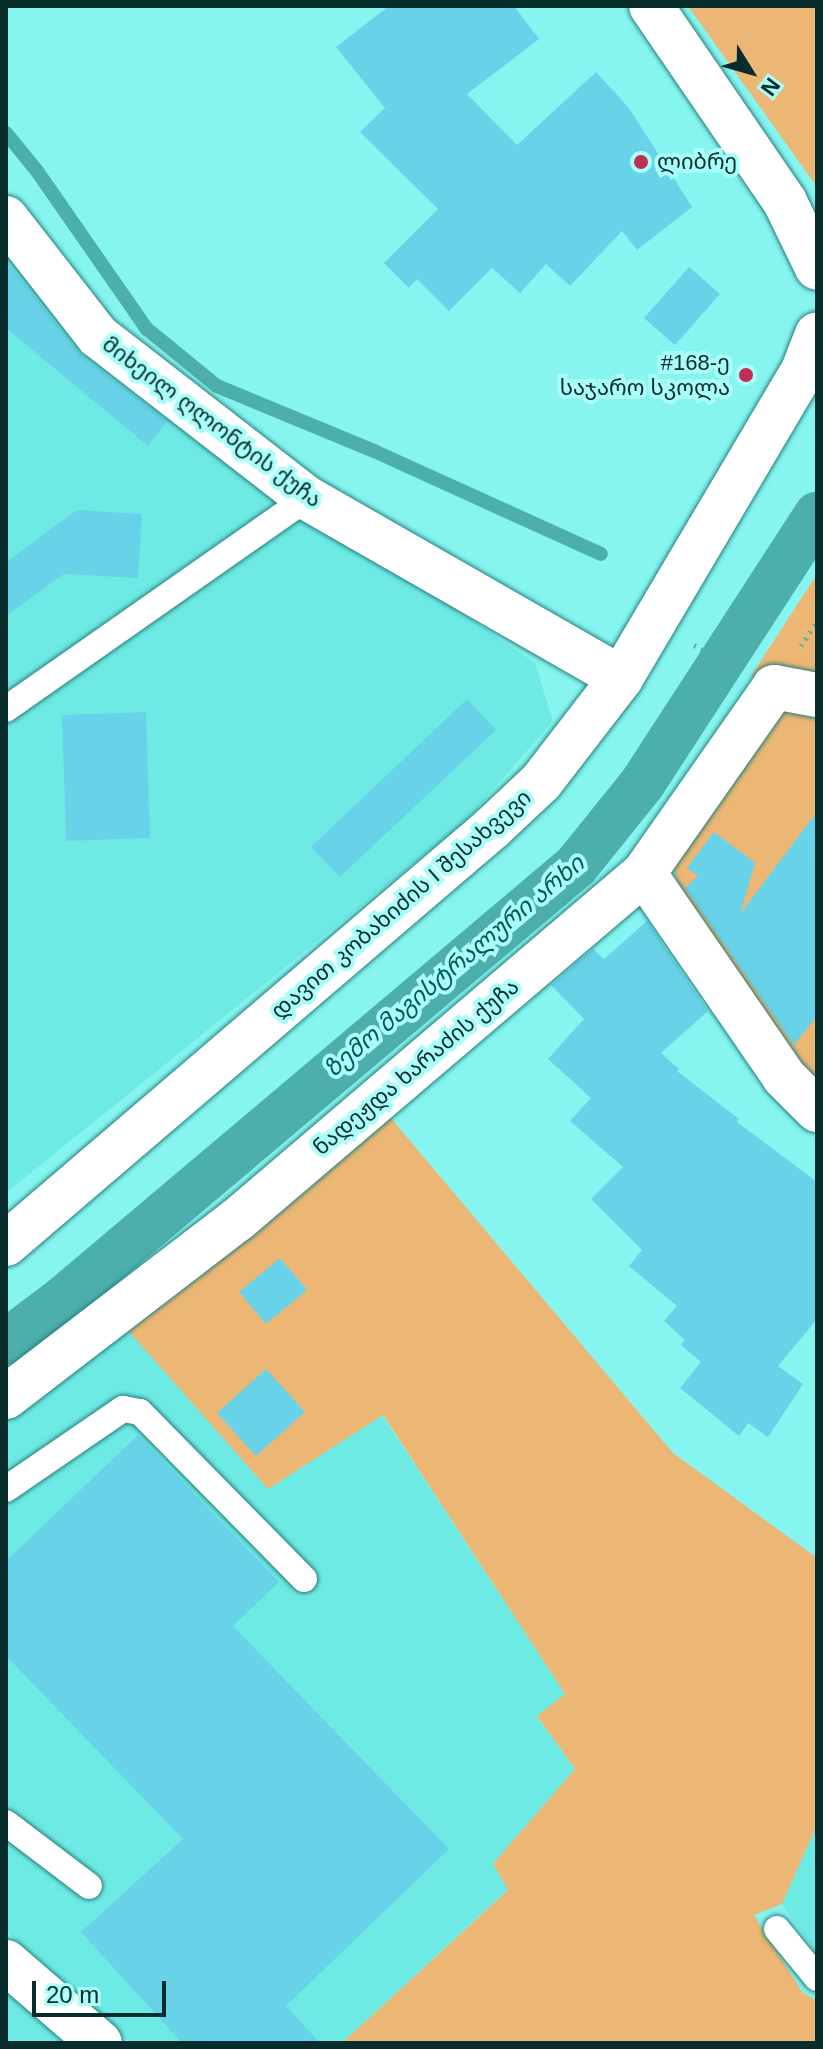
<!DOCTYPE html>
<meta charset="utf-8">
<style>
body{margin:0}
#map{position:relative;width:823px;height:2049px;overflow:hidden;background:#86f5f0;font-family:Helvetica,"Noto Sans Georgian",sans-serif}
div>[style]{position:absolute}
.built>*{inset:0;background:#6eeae5}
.green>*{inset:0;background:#ecb774}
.stream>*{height:14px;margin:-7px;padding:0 7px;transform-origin:7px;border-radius:7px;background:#4dafab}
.canal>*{height:46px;margin:-23px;padding:0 23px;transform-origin:23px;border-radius:23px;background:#4dafab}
.building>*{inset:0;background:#68d3e8}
.path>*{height:5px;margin-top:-2.5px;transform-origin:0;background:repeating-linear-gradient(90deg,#59aeab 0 2px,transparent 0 8px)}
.roads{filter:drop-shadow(0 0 2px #257f7c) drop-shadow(0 0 2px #257f7c)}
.service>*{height:26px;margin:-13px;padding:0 13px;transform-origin:13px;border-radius:13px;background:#fff}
.minor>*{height:44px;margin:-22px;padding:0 22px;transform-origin:22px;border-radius:22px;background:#fff}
.tertiary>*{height:44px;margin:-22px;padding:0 22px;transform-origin:22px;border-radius:22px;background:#fff}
.dots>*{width:22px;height:22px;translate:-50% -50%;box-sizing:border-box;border:4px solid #a9fefa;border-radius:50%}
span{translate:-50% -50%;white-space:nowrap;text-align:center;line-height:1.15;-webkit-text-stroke:8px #a9fefa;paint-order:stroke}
.poi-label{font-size:22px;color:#082d2c}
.left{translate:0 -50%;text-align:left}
.right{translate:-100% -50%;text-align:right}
.street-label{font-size:22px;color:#082d2c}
.water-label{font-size:24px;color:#005a58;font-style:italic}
.frame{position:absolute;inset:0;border:8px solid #082d2c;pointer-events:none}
.north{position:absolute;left:711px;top:32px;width:80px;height:80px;-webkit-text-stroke:6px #a9fefa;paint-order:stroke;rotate:127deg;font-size:22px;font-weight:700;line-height:32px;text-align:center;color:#082d2c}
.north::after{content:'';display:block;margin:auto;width:28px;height:36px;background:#082d2c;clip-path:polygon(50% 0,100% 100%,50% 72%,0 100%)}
.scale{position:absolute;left:32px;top:1981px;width:134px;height:36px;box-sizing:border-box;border:4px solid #082d2c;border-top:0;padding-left:10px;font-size:24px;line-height:28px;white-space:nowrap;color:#082d2c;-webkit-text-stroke:6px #a9fefa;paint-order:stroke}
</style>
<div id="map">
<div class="built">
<div style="clip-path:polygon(6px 246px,377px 555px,535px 663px,553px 721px,465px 822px,6px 1193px)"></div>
<div style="clip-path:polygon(125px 1327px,382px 1415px,565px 1694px,537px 1717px,575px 1769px,494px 1864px,508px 1889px,342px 2043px,130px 2043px,6px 1931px,6px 1412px)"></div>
<div style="clip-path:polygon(817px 1825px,817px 1954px,782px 1904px)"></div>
<div style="clip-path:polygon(6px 1990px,69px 2043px,6px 2043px)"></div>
</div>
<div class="green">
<div style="clip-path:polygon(688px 6px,817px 6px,817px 187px)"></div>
<div style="clip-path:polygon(817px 574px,817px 675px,759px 680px,751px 676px)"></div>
<div style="clip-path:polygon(768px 704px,817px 713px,817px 1090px,678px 894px,673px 860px)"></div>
<div style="clip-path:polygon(384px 1110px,673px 1453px,817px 1558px,817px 1825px,782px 1904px,754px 1915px,802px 1992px,817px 2001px,817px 2043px,342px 2043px,508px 1890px,493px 1864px,575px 1769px,537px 1716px,565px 1694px,383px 1415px,268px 1489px,125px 1327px)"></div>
</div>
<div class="stream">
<div style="left:6px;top:133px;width:49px;rotate:50.8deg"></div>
<div style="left:37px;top:171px;width:193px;rotate:55.2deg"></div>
<div style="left:147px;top:329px;width:90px;rotate:39.2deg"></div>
<div style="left:217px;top:386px;width:170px;rotate:22.5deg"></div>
<div style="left:374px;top:451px;width:249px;rotate:24.4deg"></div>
</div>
<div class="canal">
<div style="left:6px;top:1342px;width:71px;rotate:-37deg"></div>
<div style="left:63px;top:1299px;width:671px;rotate:-40.17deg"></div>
<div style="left:576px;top:866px;width:105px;rotate:-51.2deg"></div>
<div style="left:642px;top:784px;width:321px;rotate:-57deg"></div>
</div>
<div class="building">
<div style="clip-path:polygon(389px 6px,514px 6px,539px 39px,467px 94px,517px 145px,596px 72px,629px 108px,692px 207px,637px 250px,622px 231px,570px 286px,546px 264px,520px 293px,492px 268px,449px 311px,417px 279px,409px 288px,384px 263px,438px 209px,360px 132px,385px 108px,336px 47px)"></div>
<div style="clip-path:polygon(6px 261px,82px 356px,167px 421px,148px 446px,6px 328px)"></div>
<div style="clip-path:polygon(689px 267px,720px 294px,675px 345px,644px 318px)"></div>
<div style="clip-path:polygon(77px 510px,142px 514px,138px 578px,64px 574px,6px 616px,6px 562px)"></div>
<div style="clip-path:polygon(467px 699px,496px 730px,340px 877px,311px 847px)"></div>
<div style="clip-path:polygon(146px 712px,150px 838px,66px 841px,62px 715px)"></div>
<div style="clip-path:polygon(817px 812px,817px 1016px,794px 1045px,685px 888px,698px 876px,687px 868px,714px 832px,755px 863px,740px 914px)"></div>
<div style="clip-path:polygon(647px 921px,708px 1011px,661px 1053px,679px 1069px,677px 1071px,739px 1119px,737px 1122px,817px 1182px,817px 1319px,778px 1366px,803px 1384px,768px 1437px,748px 1423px,739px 1436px,680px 1388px,701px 1362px,681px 1345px,685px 1340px,664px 1321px,677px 1306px,629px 1266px,642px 1250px,591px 1199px,623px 1167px,570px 1121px,591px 1098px,548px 1059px,584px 1019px,551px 985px,593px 949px,604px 959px)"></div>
<div style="clip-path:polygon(280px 1258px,307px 1290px,266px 1324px,239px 1292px)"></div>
<div style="clip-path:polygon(266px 1369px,305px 1412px,256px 1456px,217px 1413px)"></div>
<div style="clip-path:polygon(138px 1435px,279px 1582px,233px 1626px,449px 1849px,286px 2006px,320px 2043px,182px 2043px,81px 1932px,183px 1839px,6px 1656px,6px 1561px)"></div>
</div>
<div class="path">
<div style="left:694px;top:645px;width:46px;rotate:28.8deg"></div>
<div style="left:801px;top:646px;width:30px;rotate:-57deg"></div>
</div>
<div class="roads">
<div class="service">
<div style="left:6px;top:709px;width:368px;rotate:-35deg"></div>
<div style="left:6px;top:1489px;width:142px;rotate:-34.4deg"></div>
<div style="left:123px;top:1409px;width:17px;rotate:10deg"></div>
<div style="left:140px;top:1412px;width:234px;rotate:45.5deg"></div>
<div style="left:6px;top:1823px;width:104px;rotate:37.2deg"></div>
<div style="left:777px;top:1929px;width:63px;rotate:50.8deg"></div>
</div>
<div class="minor">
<div style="left:6px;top:218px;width:150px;rotate:52.1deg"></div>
<div style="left:98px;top:336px;width:264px;rotate:37.8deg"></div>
<div style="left:307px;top:498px;width:362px;rotate:29.8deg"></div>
<div style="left:644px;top:873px;width:247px;rotate:55.5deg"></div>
<div style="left:784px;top:1077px;width:47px;rotate:45deg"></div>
<div style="left:6px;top:1397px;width:291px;rotate:-37.5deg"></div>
<div style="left:237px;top:1220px;width:535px;rotate:-40.45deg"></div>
<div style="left:644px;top:873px;width:227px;rotate:-55deg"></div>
<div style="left:774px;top:687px;width:44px;rotate:10.5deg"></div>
<div style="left:6px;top:1962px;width:124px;rotate:40.8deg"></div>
</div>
<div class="tertiary">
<div style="left:651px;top:6px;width:237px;rotate:55.6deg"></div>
<div style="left:785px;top:202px;width:73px;rotate:64.1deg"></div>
<div style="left:6px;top:1244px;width:640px;rotate:-40.56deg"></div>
<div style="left:492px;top:828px;width:67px;rotate:-43.2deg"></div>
<div style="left:541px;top:782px;width:131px;rotate:-52.4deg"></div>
<div style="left:621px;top:678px;width:360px;rotate:-59.4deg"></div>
<div style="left:804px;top:368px;width:36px;rotate:-69deg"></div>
</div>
</div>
<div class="dots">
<div style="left:641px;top:162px;background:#bf2f53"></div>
<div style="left:746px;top:375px;background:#bf2f53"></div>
</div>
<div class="poi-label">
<span class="left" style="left:657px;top:162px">ლიბრე</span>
<span class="right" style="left:730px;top:375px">#168-ე<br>საჯარო სკოლა</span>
</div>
<div class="street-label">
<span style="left:212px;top:422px;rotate:37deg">მიხეილ ღლონტის ქუჩა</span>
<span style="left:401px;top:904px;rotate:-41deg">დავით კობახიძის I შესახვევი</span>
<span style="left:416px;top:1067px;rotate:-40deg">ნადეჟდა ხარაძის ქუჩა</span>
</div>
<div class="water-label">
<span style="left:454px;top:966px;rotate:-40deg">ზემო მაგისტრალური არხი</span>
</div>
<div class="frame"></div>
<div class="north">N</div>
<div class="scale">20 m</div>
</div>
